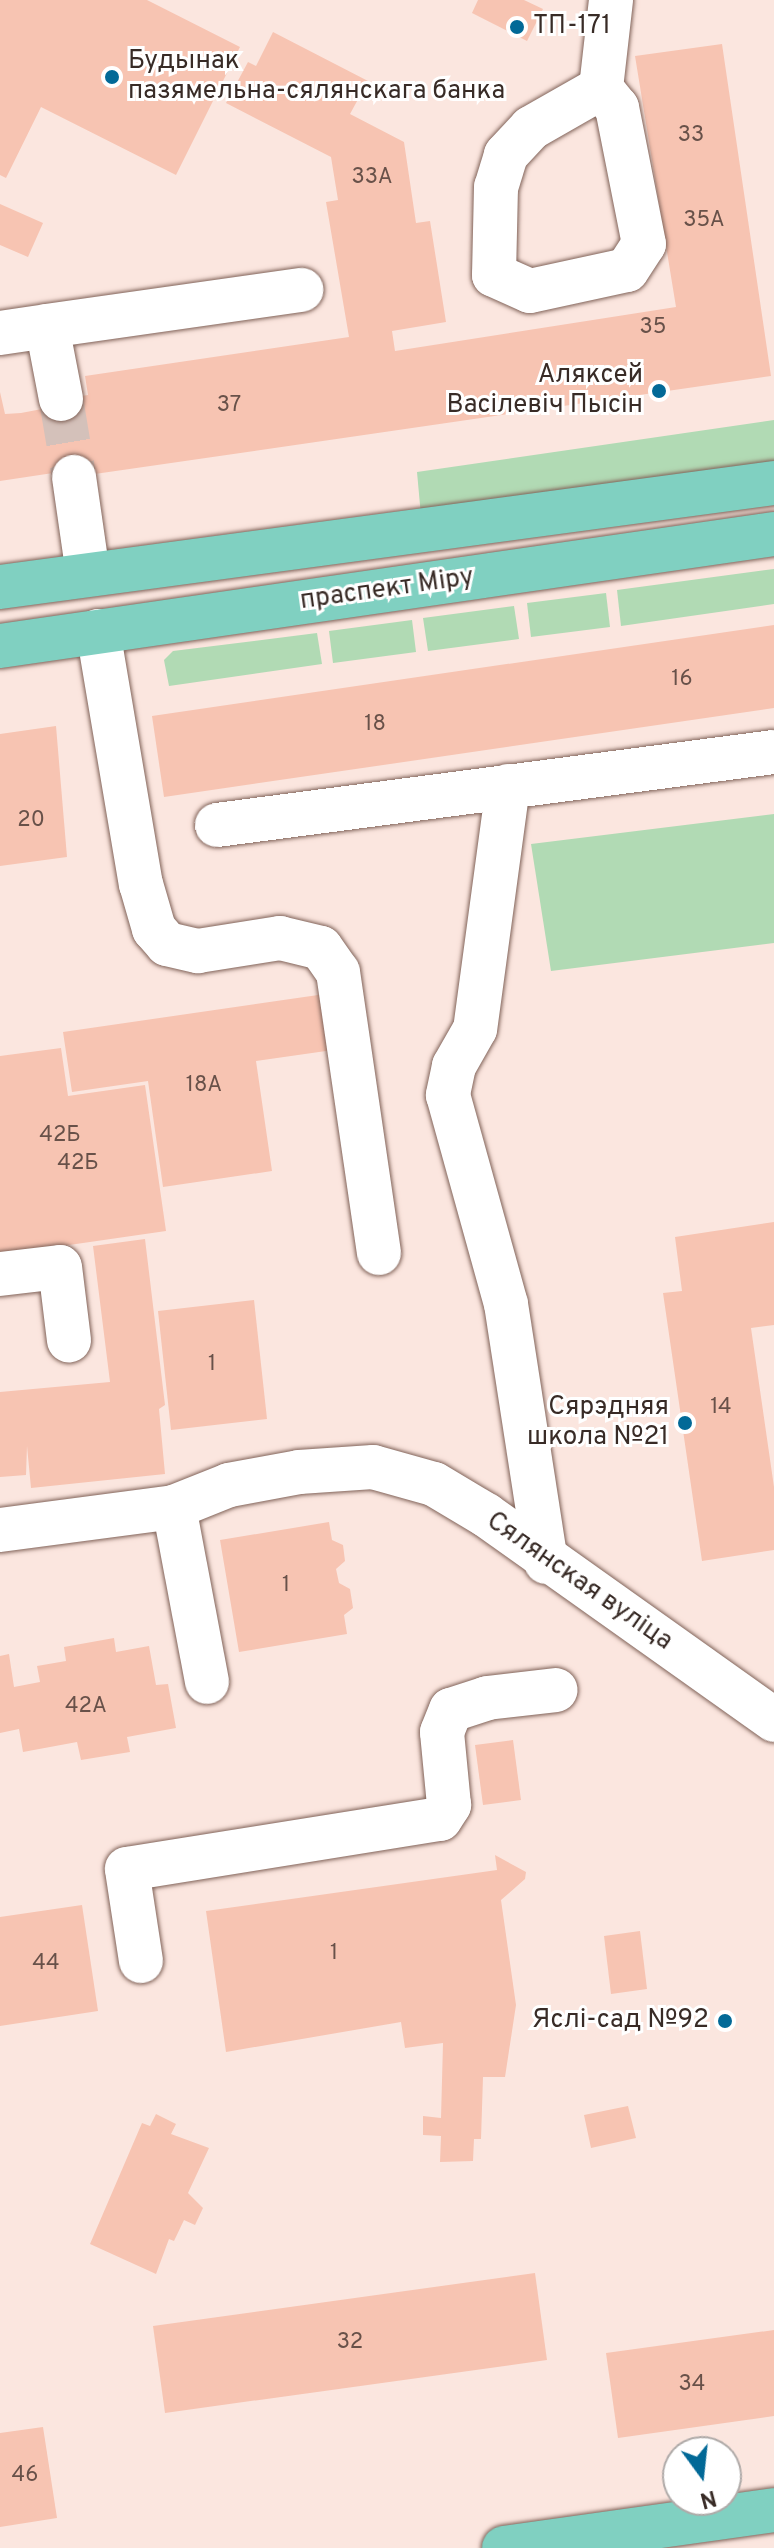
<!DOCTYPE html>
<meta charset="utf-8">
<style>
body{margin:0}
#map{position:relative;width:774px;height:2548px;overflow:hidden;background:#fbe6df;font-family:Overpass,sans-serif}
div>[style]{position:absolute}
.green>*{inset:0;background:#b1dab4}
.building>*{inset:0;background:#f7c4b2}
.minor-tunnel>*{height:44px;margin-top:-22px;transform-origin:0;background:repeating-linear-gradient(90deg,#d4c1ba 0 44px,transparent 0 66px)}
.roads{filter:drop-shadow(0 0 2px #816359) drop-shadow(0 0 2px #816359)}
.minor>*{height:44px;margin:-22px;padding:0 22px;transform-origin:22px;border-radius:22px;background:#fff}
.major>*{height:44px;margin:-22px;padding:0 22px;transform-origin:22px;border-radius:22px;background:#80d0c1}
.dots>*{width:22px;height:22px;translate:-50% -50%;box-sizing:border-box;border:4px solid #fff;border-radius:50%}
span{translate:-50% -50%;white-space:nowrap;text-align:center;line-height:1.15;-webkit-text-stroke:6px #fff;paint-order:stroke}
.number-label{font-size:22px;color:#685149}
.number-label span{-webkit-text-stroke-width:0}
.poi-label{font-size:26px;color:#382b26}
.left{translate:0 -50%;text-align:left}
.right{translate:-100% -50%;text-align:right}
.street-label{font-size:26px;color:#382b26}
.north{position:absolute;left:662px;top:2436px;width:80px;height:80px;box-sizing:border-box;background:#fff;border:2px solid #afaaa8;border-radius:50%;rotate:165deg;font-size:22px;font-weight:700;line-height:32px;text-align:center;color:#382b26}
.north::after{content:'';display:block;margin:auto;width:28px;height:36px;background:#026997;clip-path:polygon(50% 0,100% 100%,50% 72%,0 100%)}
</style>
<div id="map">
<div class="green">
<div style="clip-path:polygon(774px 420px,774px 466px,421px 516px,417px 472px)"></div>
<div style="clip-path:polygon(774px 569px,774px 604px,621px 626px,617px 590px)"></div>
<div style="clip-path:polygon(606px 593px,610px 627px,531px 637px,527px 603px)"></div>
<div style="clip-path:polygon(514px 606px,519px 639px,428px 651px,423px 618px)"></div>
<div style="clip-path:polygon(412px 620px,416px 652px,333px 663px,329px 631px)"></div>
<div style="clip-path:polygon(317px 633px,322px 664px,169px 686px,164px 660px,173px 651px)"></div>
<div style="clip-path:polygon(774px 814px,774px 943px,551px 971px,531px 844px)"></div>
</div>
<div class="building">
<div style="clip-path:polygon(0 0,147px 0,240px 47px,176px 175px,41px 107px,6px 178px,0 175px)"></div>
<div style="clip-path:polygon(478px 0,524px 0,543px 9px,527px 41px,472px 13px)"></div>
<div style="clip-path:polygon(273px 32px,368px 81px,350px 114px,404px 142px,416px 223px,430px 221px,446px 322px,392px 331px,395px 351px,676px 307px,635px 56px,722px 44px,771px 376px,74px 477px,54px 480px,53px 473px,0 481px,0 392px,5px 414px,21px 413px,42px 409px,41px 402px,88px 395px,85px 376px,349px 337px,326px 202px,338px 200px,331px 157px,226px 103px,248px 62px,256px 66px)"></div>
<div style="clip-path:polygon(0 204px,43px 223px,28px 257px,0 245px)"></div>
<div style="clip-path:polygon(774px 625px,774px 708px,164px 797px,152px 716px)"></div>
<div style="clip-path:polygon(56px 726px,67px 857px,0 866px,0 734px)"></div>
<div style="clip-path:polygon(325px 994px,333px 1050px,256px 1061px,272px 1171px,163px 1187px,148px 1081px,72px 1092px,63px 1032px)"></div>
<div style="clip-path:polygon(61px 1048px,68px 1096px,145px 1085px,166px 1231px,0 1255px,0 1056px)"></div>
<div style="clip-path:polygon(774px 1222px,774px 1325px,751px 1328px,774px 1487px,774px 1550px,702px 1561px,663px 1293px,682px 1291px,675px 1237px)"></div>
<div style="clip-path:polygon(145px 1239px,165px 1405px,159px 1409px,165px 1474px,31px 1488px,27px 1446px,26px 1475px,0 1477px,0 1392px,110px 1382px,93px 1246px)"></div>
<div style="clip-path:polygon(254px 1300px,267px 1419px,171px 1430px,158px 1311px)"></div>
<div style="clip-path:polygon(329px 1522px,332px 1540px,343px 1545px,345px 1561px,336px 1569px,339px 1583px,350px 1589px,353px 1608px,344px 1615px,347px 1634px,239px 1652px,220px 1540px)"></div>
<div style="clip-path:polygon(114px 1638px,116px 1652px,149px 1646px,156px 1685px,168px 1684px,176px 1728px,127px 1737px,130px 1752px,81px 1760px,77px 1742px,23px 1752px,19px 1729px,0 1733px,0 1656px,9px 1654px,14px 1687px,40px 1682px,37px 1666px,66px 1661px,64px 1647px)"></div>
<div style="clip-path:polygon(513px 1740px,521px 1800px,483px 1805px,475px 1745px)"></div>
<div style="clip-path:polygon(495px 1855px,526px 1872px,525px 1879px,501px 1900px,516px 2005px,505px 2077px,483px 2077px,481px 2139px,474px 2139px,473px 2161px,440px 2162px,441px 2136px,423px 2135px,423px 2116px,441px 2118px,443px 2043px,405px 2048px,401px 2022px,226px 2052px,206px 1911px,497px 1870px)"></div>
<div style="clip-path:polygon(82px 1905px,98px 2011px,0 2026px,0 1917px)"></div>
<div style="clip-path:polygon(640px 1931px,647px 1989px,611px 1994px,604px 1936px)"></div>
<div style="clip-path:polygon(628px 2106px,636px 2138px,591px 2148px,584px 2115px)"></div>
<div style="clip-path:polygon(156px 2114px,176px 2124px,171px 2134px,209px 2148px,188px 2193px,203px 2208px,195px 2225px,184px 2220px,174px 2241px,169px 2239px,156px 2274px,90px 2244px,142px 2123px,150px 2126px)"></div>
<div style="clip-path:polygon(535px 2273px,547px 2360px,165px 2413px,153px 2326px)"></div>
<div style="clip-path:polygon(774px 2330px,774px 2416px,618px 2438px,606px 2353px)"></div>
<div style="clip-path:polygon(43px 2427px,57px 2518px,0 2527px,0 2433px)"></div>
</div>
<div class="minor-tunnel">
<div style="left:61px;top:399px;width:79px;rotate:80.5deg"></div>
</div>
<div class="roads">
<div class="minor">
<div style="left:601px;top:88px;width:81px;rotate:150.3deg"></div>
<div style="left:531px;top:128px;width:37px;rotate:133deg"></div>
<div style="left:506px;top:155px;width:34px;rotate:107deg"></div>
<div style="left:496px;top:187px;width:88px;rotate:91.3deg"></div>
<div style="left:494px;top:275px;width:39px;rotate:24deg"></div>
<div style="left:530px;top:291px;width:99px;rotate:-12.2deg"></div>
<div style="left:627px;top:270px;width:31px;rotate:-57deg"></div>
<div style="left:644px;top:244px;width:139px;rotate:-101.2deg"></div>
<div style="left:617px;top:108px;width:26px;rotate:-129deg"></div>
<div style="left:601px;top:88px;width:89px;rotate:-83.5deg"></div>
<div style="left:0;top:333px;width:48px;rotate:-8.5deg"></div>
<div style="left:61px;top:399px;width:74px;rotate:-100.9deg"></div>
<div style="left:47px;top:326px;width:257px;rotate:-8.1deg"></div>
<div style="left:74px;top:477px;width:98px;rotate:81.8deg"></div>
<div style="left:98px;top:631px;width:257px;rotate:80.4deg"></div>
<div style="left:141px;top:884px;width:47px;rotate:73.9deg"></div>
<div style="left:154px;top:929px;width:20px;rotate:49deg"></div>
<div style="left:167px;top:944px;width:32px;rotate:13deg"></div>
<div style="left:198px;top:951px;width:83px;rotate:-9deg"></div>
<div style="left:280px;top:938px;width:42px;rotate:13.7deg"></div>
<div style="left:321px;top:948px;width:29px;rotate:55deg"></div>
<div style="left:338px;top:972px;width:284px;rotate:81.7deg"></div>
<div style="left:508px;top:786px;width:245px;rotate:97.7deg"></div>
<div style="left:475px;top:1029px;width:43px;rotate:119.6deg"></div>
<div style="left:454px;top:1066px;width:30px;rotate:102deg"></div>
<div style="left:448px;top:1095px;width:217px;rotate:74.5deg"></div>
<div style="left:506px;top:1304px;width:261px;rotate:81.2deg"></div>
<div style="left:217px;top:825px;width:562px;rotate:-7.47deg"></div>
<div style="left:0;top:1274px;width:60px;rotate:-6.7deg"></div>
<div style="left:60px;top:1267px;width:74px;rotate:83deg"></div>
<div style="left:174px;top:1507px;width:178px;rotate:79.3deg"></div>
<div style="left:0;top:1530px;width:176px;rotate:-7.5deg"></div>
<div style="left:174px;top:1507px;width:59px;rotate:-21.8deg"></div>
<div style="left:229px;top:1485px;width:71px;rotate:-10.5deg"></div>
<div style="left:299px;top:1472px;width:74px;rotate:-3.9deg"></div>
<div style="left:373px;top:1467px;width:63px;rotate:15.6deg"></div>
<div style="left:434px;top:1484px;width:61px;rotate:30.8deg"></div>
<div style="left:486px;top:1515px;width:354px;rotate:35.4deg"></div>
<div style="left:141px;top:1961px;width:93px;rotate:-98.7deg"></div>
<div style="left:127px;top:1869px;width:317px;rotate:-9.1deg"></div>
<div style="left:440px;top:1819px;width:17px;rotate:-57deg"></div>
<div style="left:449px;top:1805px;width:73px;rotate:-95.5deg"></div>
<div style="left:442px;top:1732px;width:24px;rotate:-68deg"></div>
<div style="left:451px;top:1710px;width:38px;rotate:-18deg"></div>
<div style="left:487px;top:1698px;width:69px;rotate:-6.6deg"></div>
</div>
<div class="major">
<div style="left:0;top:587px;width:781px;rotate:-7.65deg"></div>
<div style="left:0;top:646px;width:782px;rotate:-8.23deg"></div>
<div style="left:504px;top:2548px;width:273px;rotate:-8deg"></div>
</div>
</div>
<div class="dots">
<div style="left:517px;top:27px;background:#026997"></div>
<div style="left:112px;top:77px;background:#026997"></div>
<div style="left:659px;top:391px;background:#026997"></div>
<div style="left:685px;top:1423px;background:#026997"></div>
<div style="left:725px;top:2021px;background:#026997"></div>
</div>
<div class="number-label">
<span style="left:691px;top:136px">33</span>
<span style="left:372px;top:178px">33А</span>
<span style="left:704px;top:221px">35А</span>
<span style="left:653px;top:328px">35</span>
<span style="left:229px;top:406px">37</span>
<span style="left:682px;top:680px">16</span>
<span style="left:375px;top:725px">18</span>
<span style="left:31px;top:821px">20</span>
<span style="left:204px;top:1086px">18А</span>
<span style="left:60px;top:1136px">42Б</span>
<span style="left:78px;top:1164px">42Б</span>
<span style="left:212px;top:1365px">1</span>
<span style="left:721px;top:1408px">14</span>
<span style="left:286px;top:1586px">1</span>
<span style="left:86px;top:1707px">42А</span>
<span style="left:334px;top:1954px">1</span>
<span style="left:46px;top:1964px">44</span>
<span style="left:350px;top:2343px">32</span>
<span style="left:692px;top:2385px">34</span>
<span style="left:25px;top:2476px">46</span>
</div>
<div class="poi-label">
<span class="left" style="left:533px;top:27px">ТП-171</span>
<span class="left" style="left:128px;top:77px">Будынак<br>пазямельна-сялянскага банка</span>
<span class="right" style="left:643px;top:391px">Аляксей<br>Васілевіч Пысін</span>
<span class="right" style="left:669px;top:1423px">Сярэдняя<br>школа №21</span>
<span class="right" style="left:709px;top:2021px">Яслі-сад №92</span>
</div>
<div class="street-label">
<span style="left:387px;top:590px;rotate:-8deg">праспект Міру</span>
<span style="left:579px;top:1582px;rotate:35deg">Сялянская вуліца</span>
</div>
<div class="north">N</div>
</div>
